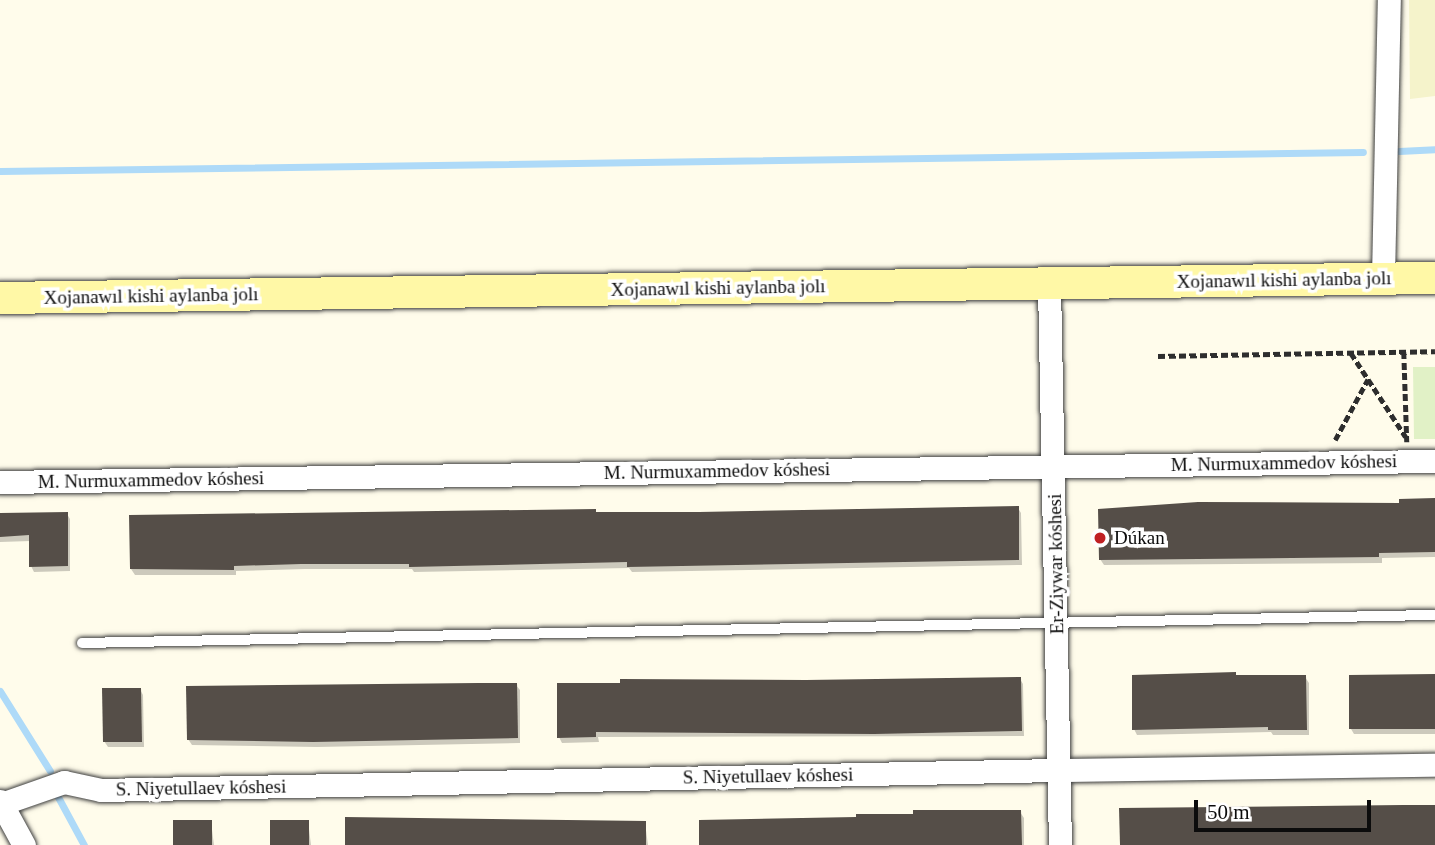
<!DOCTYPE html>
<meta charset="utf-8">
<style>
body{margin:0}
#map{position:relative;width:1435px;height:845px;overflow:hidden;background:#fffceb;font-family:"Times New Roman",serif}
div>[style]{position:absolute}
.farmland>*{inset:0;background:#f5f3cb}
.pitch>*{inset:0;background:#e1f1c6}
.shadow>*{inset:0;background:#0003}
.stream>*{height:7px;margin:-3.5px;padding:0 3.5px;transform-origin:3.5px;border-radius:3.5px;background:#aedaf8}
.building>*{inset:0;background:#554e48}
.path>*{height:4.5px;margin-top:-2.25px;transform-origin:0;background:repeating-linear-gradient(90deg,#2e2e2e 0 7px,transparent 0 10.5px)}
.roads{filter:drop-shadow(0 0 2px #3f3f3f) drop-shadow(0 0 2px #3f3f3f)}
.lane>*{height:10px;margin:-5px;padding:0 5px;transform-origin:5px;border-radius:5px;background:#fff}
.street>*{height:23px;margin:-11.5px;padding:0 11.5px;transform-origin:11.5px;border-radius:11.5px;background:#fff}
.secondary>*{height:32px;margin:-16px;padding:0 16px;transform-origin:16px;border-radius:16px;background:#fff8a6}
.dots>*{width:19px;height:19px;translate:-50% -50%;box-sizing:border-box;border:4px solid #fff;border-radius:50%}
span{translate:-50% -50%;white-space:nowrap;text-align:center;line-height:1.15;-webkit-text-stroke:7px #fff;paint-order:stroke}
.street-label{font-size:19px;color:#0c0c0c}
.poi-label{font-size:19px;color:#0c0c0c}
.left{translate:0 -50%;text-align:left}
.scale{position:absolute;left:1194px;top:800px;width:177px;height:32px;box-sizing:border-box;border:4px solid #0c0c0c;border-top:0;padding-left:9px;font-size:21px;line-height:24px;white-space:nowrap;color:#0c0c0c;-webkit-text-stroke:5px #fff;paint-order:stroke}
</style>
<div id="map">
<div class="farmland">
<div style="clip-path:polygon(1409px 0,1435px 0,1435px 96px,1410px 99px)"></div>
</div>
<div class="pitch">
<div style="clip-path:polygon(1413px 367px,1435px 367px,1435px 439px,1414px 439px)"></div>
</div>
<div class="shadow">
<div style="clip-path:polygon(1435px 500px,1435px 557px,1382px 558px,1382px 563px,1104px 565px,1100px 559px)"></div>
<div style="clip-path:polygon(1018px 508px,1021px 513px,1022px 565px,632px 572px,629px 568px,414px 572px,412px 569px,305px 569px,236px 571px,236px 575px,135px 575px,131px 569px,597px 514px)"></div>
<div style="clip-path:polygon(67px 514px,70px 519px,70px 571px,34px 572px,31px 566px,31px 541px,0 542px,0 515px)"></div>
<div style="clip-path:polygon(1435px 676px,1435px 734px,1354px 734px,1351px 729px)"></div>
<div style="clip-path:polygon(1237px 677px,1305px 677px,1309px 683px,1309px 735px,1273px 735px,1271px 732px,1137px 735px,1134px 729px)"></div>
<div style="clip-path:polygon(1020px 679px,1023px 684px,1024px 736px,598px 737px,599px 742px,562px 743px,559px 737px,806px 682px)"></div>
<div style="clip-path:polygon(516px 685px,520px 690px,520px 743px,317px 747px,192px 745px,188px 739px)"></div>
<div style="clip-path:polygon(140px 689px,143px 695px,144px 747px,108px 747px,104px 741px)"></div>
<div style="clip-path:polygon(1020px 812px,1024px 818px,1024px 845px,701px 845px)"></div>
<div style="clip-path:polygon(308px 821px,311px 845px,272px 845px)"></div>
<div style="clip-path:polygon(211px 822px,214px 845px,175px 845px)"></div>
<div style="clip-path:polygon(645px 823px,648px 845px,347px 845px)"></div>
</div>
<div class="stream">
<div style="left:1399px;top:151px;width:36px;rotate:-3deg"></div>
<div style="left:0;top:171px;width:1363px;rotate:-0.8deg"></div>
<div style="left:0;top:691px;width:94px;rotate:58deg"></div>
<div style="left:58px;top:797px;width:55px;rotate:61.6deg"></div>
</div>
<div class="building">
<div style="clip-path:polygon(1435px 498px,1435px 552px,1379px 553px,1379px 557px,1099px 560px,1098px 509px,1198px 502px,1399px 503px,1399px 499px)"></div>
<div style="clip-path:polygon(1019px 506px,1019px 560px,627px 567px,627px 562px,409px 567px,409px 564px,301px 564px,234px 566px,234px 570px,130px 569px,129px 515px,596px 509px,596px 512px,699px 512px)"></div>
<div style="clip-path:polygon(68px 512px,68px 566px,29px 567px,29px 535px,0 537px,0 513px)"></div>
<div style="clip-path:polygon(1236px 672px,1236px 675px,1306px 675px,1307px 730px,1268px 730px,1268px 727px,1132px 730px,1132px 675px)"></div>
<div style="clip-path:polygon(1435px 674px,1435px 729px,1349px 729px,1349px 675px)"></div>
<div style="clip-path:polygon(1021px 677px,1022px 731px,874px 734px,596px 732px,596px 737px,557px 738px,557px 683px,620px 683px,620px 679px,806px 680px)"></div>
<div style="clip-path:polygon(478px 683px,517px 683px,518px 738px,313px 742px,187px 740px,186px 686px)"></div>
<div style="clip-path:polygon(102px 688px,141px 688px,142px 742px,103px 742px)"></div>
<div style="clip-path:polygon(1403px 805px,1435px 805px,1435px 845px,1120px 845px,1119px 808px)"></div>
<div style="clip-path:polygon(913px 810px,1021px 810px,1022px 845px,699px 845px,699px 820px,856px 817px,856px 814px,913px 814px)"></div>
<div style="clip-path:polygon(345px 817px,646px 821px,646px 845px,345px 845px)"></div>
<div style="clip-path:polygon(173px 820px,212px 820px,212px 845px,173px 845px)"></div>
<div style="clip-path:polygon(270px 820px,309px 820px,309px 845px,270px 845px)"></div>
</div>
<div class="path">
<div style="left:1404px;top:352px;width:90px;rotate:88.1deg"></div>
<div style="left:1351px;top:353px;width:100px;rotate:56.8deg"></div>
<div style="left:1158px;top:356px;width:277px;rotate:-1deg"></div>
<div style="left:1335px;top:440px;width:69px;rotate:-61.6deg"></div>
</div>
<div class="roads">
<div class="lane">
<div style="left:82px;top:643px;width:1353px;rotate:-1.19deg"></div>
</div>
<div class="street">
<div style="left:1383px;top:278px;width:278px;rotate:-88.8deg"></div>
<div style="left:1049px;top:284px;width:561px;rotate:88.88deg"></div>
<div style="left:0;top:482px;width:1435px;rotate:-0.84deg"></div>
<div style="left:0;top:801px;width:50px;rotate:61.4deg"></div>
<div style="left:1px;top:804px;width:67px;rotate:-19.2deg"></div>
<div style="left:64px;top:782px;width:38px;rotate:12deg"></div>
<div style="left:101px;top:790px;width:958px;rotate:-1.2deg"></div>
<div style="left:1059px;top:770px;width:376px;rotate:-0.8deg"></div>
</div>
<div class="secondary">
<div style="left:0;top:298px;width:1435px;rotate:-0.8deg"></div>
</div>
</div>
<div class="dots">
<div style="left:1100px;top:538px;background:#c02023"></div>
</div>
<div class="street-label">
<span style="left:1284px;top:280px;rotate:-1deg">Xojanawıl kishi aylanba jolı</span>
<span style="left:718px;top:288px;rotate:-1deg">Xojanawıl kishi aylanba jolı</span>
<span style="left:151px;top:296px;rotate:-1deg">Xojanawıl kishi aylanba jolı</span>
<span style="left:1284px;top:463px;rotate:-1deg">M. Nurmuxammedov kóshesi</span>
<span style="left:717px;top:471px;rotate:-1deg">M. Nurmuxammedov kóshesi</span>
<span style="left:151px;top:480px;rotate:-1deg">M. Nurmuxammedov kóshesi</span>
<span style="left:1056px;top:564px;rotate:-91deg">Er-Ziywar kóshesi</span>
<span style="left:768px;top:776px;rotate:-1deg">S. Niyetullaev kóshesi</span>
<span style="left:201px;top:788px;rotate:-1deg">S. Niyetullaev kóshesi</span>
</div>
<div class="poi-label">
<span class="left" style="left:1114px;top:538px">Dúkan</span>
</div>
<div class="scale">50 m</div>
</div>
